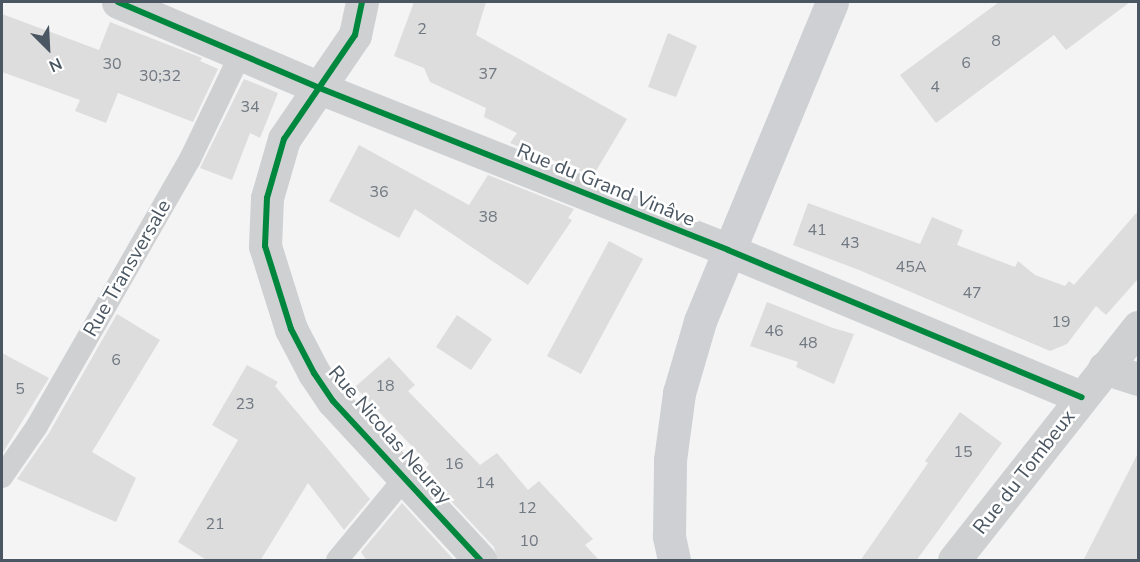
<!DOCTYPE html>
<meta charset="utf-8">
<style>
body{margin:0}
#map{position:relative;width:1140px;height:562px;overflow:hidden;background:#f4f4f4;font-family:"Nunito Sans",sans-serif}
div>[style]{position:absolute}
.building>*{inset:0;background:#ddddde}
.service>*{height:22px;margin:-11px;padding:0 11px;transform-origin:11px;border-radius:11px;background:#ced0d2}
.minor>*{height:33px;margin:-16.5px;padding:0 16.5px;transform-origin:16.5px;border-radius:16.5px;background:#ced0d2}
.tertiary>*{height:33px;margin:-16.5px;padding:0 16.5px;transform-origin:16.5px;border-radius:16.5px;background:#ced0d2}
.secondary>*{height:33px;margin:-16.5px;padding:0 16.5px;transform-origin:16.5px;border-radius:16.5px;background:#ced0d4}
.cycleway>*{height:6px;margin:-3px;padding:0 3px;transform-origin:3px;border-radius:3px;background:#00873e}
span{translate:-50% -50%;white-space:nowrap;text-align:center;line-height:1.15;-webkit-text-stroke:5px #fff;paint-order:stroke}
.number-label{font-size:16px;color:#707881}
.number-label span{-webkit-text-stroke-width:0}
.street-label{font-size:20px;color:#4a5661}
.frame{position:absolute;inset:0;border:3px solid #4a5661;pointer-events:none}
.north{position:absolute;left:18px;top:18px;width:60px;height:60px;-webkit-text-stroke:4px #fff;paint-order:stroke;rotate:156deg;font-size:16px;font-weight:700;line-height:24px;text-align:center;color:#4a5661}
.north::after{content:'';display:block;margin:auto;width:21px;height:27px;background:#4a5661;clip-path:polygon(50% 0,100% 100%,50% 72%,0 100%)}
</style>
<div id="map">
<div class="building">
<div style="clip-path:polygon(414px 2px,486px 2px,476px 35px,627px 119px,593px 176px,510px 143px,517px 133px,484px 117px,486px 108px,430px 82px,424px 68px,394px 56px)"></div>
<div style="clip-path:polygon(999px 2px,1130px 2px,1066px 50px,1054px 35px,936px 123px,900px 75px)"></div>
<div style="clip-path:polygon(2px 14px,99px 50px,110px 22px,202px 58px,200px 61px,218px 69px,193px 122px,118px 93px,106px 123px,75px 111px,80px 100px,2px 72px)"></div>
<div style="clip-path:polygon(668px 33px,697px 46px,676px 97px,648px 87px)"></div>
<div style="clip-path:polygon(244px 79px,278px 93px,260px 138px,250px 133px,232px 180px,200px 168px)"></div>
<div style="clip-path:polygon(359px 145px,469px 205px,488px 175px,574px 209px,568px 218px,572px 220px,528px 285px,415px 209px,399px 238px,329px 201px)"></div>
<div style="clip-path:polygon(808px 203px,920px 244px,932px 217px,963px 230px,957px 245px,1015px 267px,1018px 261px,1035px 275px,1065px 286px,1069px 281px,1074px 285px,1138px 211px,1138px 279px,1106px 315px,1096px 306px,1067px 344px,1050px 351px,859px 270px,793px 245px)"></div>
<div style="clip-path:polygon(609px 241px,643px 259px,581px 374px,547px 356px)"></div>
<div style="clip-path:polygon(767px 302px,833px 328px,854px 334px,834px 384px,796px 367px,798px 362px,750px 346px)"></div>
<div style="clip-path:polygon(117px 314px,160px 340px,92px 452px,136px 478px,116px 522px,17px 479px,49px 433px)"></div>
<div style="clip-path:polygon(457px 315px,492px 339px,471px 370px,436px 347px)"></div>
<div style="clip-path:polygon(2px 353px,49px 378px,2px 454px)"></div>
<div style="clip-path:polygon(389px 357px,415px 385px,408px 391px,480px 465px,497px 453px,528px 490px,539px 481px,593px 539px,585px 545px,600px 561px,498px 561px,494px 547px,423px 471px,429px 464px,355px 387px)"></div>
<div style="clip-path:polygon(247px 365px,278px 382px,275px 386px,370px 499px,344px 530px,308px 483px,260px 561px,208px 561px,178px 542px,238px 440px,212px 425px)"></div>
<div style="clip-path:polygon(960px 412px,1002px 443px,916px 561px,860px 561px,928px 463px,925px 461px)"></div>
<div style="clip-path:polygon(1138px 453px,1138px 561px,1083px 561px)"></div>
<div style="clip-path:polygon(402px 503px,455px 561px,367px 561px,361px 552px)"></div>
</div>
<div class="service">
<div style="left:2px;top:477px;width:62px;rotate:-55.5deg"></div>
<div style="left:37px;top:426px;width:308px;rotate:-60.2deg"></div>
<div style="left:190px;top:159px;width:118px;rotate:-64.3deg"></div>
<div style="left:337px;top:560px;width:105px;rotate:-50.4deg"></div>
</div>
<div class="minor">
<div style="left:118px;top:2px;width:216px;rotate:23.1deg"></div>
<div style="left:317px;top:87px;width:442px;rotate:21.6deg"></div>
<div style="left:728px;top:250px;width:383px;rotate:22.6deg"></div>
<div style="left:362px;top:2px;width:34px;rotate:102deg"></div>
<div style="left:355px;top:35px;width:126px;rotate:124.3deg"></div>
<div style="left:284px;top:139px;width:61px;rotate:106.1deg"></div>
<div style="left:267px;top:198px;width:48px;rotate:92.4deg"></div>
<div style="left:265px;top:246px;width:87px;rotate:72.6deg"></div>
<div style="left:291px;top:329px;width:50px;rotate:62.4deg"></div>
<div style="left:314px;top:373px;width:34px;rotate:56deg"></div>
<div style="left:333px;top:401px;width:217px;rotate:47.2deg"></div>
<div style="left:1104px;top:368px;width:36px;rotate:18deg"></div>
</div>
<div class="tertiary">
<div style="left:954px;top:560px;width:297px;rotate:-51.7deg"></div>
</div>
<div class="secondary">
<div style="left:674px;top:560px;width:25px;rotate:-102deg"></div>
<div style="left:669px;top:536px;width:76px;rotate:-89.2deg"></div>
<div style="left:670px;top:460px;width:68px;rotate:-82.3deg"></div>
<div style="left:679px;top:393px;width:75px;rotate:-73.7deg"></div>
<div style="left:700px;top:321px;width:345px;rotate:-67.5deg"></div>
</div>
<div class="cycleway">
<div style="left:118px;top:2px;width:216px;rotate:23.1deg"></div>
<div style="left:317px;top:87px;width:442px;rotate:21.6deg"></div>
<div style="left:728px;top:250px;width:383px;rotate:22.6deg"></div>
<div style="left:362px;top:2px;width:34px;rotate:102deg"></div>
<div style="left:355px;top:35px;width:126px;rotate:124.3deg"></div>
<div style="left:284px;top:139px;width:61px;rotate:106.1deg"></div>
<div style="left:267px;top:198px;width:48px;rotate:92.4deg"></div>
<div style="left:265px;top:246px;width:87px;rotate:72.6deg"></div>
<div style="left:291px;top:329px;width:50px;rotate:62.4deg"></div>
<div style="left:314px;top:373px;width:34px;rotate:56deg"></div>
<div style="left:333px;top:401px;width:217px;rotate:47.2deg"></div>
</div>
<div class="number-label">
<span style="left:422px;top:29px">2</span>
<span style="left:996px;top:41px">8</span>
<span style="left:966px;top:63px">6</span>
<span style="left:112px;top:64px">30</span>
<span style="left:488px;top:74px">37</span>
<span style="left:160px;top:76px">30;32</span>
<span style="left:935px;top:87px">4</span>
<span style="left:250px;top:107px">34</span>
<span style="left:379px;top:192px">36</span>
<span style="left:488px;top:217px">38</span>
<span style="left:817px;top:230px">41</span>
<span style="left:850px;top:243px">43</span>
<span style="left:911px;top:267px">45A</span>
<span style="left:972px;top:293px">47</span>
<span style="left:1061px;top:322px">19</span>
<span style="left:774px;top:331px">46</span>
<span style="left:808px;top:343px">48</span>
<span style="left:116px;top:360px">6</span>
<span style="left:385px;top:386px">18</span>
<span style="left:20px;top:389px">5</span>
<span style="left:245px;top:404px">23</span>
<span style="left:963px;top:452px">15</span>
<span style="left:454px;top:464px">16</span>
<span style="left:485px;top:483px">14</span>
<span style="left:527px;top:508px">12</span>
<span style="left:215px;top:524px">21</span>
<span style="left:529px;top:541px">10</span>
</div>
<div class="street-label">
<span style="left:606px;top:185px;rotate:22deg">Rue du Grand Vinâve</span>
<span style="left:127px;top:268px;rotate:-60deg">Rue Transversale</span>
<span style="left:390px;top:435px;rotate:49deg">Rue Nicolas Neuray</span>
<span style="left:1024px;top:472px;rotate:-52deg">Rue du Tombeux</span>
</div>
<div class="frame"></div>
<div class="north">N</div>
</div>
